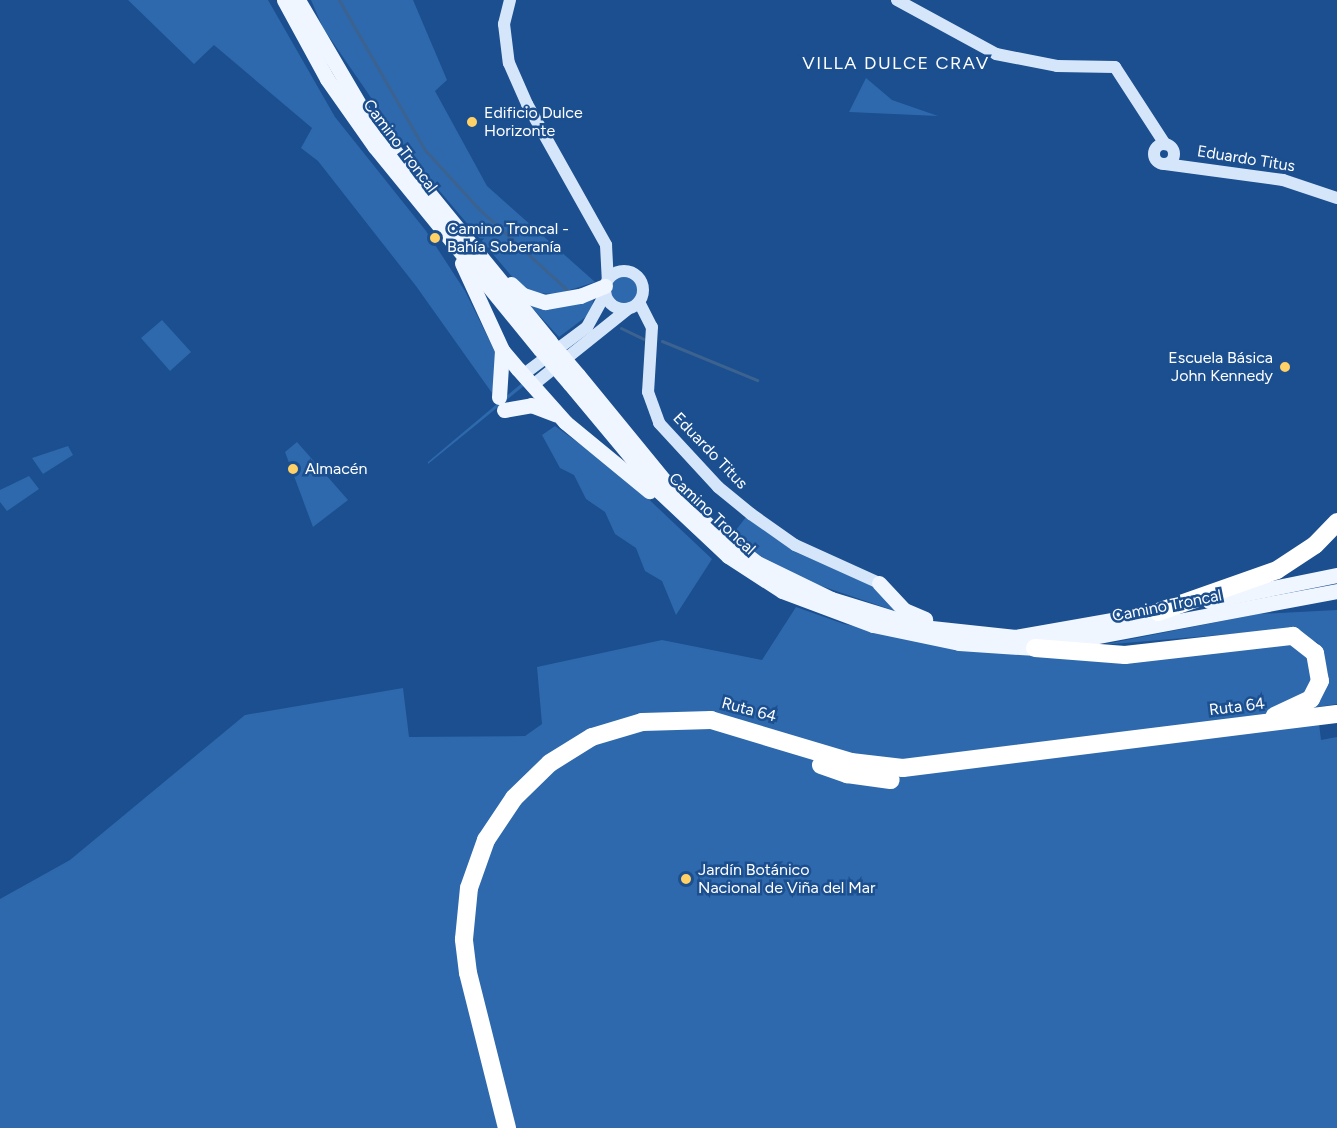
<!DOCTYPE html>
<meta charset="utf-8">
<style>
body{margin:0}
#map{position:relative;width:1337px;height:1128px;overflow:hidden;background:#1b4f8f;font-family:Figtree,sans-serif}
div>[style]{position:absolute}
.green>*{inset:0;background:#2e69ad}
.round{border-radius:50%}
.stream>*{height:3px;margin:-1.5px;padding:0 1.5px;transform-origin:1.5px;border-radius:1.5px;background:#3c6290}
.secondary>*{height:12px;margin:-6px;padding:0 6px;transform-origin:6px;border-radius:6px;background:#d6e6fa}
.secondary>.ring{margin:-6px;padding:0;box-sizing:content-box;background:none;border:12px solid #d6e6fa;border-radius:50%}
.primary>*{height:15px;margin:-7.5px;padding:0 7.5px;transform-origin:7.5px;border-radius:7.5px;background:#f0f6ff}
.highway>*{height:18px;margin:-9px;padding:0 9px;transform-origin:9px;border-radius:9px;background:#fff}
.primary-bridge>*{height:15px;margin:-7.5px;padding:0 7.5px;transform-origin:7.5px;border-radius:7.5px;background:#f0f6ff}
.dots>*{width:16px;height:16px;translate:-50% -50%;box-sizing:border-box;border:3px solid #1b4f8f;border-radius:50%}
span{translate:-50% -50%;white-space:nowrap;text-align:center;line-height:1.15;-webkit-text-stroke:5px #1b4f8f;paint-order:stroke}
.poi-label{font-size:16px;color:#fff}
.left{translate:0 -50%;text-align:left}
.right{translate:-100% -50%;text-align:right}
.street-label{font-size:16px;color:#fff}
.neighbourhood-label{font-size:18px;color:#fff;letter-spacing:1.5px}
</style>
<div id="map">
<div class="green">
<div style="clip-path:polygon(128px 0,268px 0,335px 117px,426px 231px,465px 291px,500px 362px,492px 393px,416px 286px,318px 161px,301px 148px,312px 128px,214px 45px,194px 64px)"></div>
<div style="clip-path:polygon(311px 0,413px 0,447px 80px,435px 91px,487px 186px,595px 282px,557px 294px,535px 293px,519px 285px,416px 163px,323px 28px)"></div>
<div style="clip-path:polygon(866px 78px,892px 100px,938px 116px,849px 112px)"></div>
<div class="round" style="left:611px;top:277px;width:26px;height:26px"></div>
<div style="clip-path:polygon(594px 295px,591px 313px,559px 337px,526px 301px)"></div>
<div style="clip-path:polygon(162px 320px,191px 352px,170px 371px,141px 338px)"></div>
<div style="clip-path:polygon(522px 383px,525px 385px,428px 464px,428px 462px)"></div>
<div style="clip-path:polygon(555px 426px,623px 475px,712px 559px,676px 615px,662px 581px,645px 571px,636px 548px,615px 534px,605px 512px,586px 499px,574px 475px,560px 468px,542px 435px)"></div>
<div style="clip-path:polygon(297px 442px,348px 500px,313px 527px,285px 452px)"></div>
<div style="clip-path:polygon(68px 446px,73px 455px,43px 474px,32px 458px)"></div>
<div style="clip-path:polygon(29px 476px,39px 489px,7px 511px,0 502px,0 490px)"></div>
<div style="clip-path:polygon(746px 517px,793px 551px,875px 587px,898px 612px,795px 577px,757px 555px,733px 534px)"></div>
<div style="clip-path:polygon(796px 607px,844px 624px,988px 652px,1093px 661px,1296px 641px,1326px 687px,1328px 673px,1318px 643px,1291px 629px,1101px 645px,1258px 614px,1337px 610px,1337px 704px,1317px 707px,1321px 740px,1337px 737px,1337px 1128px,0 1128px,0 899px,70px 860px,245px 715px,403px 688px,409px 737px,525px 736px,542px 724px,537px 667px,662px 640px,762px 660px)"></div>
</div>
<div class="stream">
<div style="left:339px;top:0;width:173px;rotate:60.2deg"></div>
<div style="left:425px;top:150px;width:79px;rotate:47.6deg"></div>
<div style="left:478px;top:208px;width:120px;rotate:42.6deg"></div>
<div style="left:621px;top:328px;width:25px;rotate:26deg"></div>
<div style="left:662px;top:341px;width:103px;rotate:22.3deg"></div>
</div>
<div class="secondary">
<div style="left:510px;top:0;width:25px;rotate:104deg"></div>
<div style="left:504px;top:24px;width:39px;rotate:83deg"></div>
<div style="left:509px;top:63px;width:45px;rotate:66.3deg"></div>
<div style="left:527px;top:104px;width:162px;rotate:60.7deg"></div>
<div style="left:606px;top:245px;width:34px;rotate:87deg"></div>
<div style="left:897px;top:0;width:113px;rotate:28.6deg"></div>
<div style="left:996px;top:54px;width:62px;rotate:11.1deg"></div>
<div style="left:1057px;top:66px;width:58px;rotate:1deg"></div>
<div style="left:1115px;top:67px;width:92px;rotate:57deg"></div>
<div class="ring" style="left:1154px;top:144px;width:8px;height:8px"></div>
<div style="left:1165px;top:164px;width:119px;rotate:7.7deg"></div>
<div style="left:1283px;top:180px;width:57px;rotate:18.4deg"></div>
<div class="ring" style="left:605px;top:271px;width:26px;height:26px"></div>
<div style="left:639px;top:302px;width:28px;rotate:63deg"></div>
<div style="left:652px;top:327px;width:65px;rotate:93.5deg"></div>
<div style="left:648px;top:392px;width:33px;rotate:70deg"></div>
<div style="left:659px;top:423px;width:87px;rotate:47.3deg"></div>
<div style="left:718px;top:487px;width:43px;rotate:39.3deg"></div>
<div style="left:751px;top:514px;width:54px;rotate:35.2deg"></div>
<div style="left:795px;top:545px;width:92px;rotate:24.3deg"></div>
<div style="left:524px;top:374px;width:79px;rotate:-36.7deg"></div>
<div style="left:587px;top:327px;width:38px;rotate:-61deg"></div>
<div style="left:533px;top:385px;width:122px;rotate:-38.7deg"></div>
</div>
<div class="primary">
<div style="left:284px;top:0;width:90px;rotate:61.4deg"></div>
<div style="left:327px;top:79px;width:83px;rotate:54.8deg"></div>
<div style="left:375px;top:147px;width:261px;rotate:50.8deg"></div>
<div style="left:298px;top:0;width:134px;rotate:59.6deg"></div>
<div style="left:366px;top:116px;width:291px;rotate:50.8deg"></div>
<div style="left:462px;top:263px;width:96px;rotate:65.3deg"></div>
<div style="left:502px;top:350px;width:25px;rotate:50deg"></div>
<div style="left:518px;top:369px;width:71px;rotate:48.4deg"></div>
<div style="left:565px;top:422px;width:109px;rotate:39.4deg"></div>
<div style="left:511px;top:284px;width:16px;rotate:43deg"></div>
<div style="left:523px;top:295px;width:23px;rotate:18deg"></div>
<div style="left:545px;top:302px;width:36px;rotate:-10deg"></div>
<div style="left:580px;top:296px;width:27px;rotate:-22deg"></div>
<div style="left:578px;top:375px;width:136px;rotate:50.7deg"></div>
<div style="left:664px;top:480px;width:63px;rotate:45.6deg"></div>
<div style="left:708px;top:525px;width:62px;rotate:37.8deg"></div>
<div style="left:757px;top:563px;width:82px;rotate:25.9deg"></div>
<div style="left:831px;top:599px;width:95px;rotate:17.1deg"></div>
<div style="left:922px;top:627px;width:94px;rotate:6.1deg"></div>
<div style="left:1015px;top:637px;width:155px;rotate:-10deg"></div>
<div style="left:570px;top:384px;width:139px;rotate:50.2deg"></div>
<div style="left:659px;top:491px;width:95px;rotate:43.3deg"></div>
<div style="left:728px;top:556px;width:64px;rotate:32.9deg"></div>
<div style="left:782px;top:591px;width:97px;rotate:20.5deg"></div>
<div style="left:873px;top:625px;width:88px;rotate:11.8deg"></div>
<div style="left:959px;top:643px;width:76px;rotate:3.8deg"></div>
<div style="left:1035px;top:648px;width:307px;rotate:-10.7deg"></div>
<div style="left:499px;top:397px;width:47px;rotate:-86.3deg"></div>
<div style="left:504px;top:410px;width:27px;rotate:-10deg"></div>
<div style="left:531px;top:405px;width:26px;rotate:21deg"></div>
<div style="left:879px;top:583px;width:37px;rotate:47deg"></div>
<div style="left:904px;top:610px;width:23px;rotate:23deg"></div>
<div style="left:1209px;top:601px;width:131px;rotate:-11.5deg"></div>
</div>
<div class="highway">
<div style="left:1158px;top:612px;width:126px;rotate:-19.4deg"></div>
<div style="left:1277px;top:570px;width:45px;rotate:-33.3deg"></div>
<div style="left:1315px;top:545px;width:32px;rotate:-46deg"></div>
<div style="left:1035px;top:648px;width:90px;rotate:4.4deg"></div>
<div style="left:1125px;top:655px;width:169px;rotate:-6.5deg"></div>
<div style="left:1293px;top:636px;width:28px;rotate:38deg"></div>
<div style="left:1315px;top:653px;width:28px;rotate:80deg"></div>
<div style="left:1320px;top:681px;width:20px;rotate:117deg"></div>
<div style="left:1311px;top:699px;width:40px;rotate:155deg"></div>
<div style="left:821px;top:765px;width:28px;rotate:19deg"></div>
<div style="left:847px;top:774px;width:44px;rotate:7.8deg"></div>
<div style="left:507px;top:1128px;width:160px;rotate:-104.1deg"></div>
<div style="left:468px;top:973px;width:34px;rotate:-97deg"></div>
<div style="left:464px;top:939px;width:51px;rotate:-84.4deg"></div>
<div style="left:469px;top:888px;width:51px;rotate:-70.5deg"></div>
<div style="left:486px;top:840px;width:50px;rotate:-56.3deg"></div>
<div style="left:514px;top:798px;width:50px;rotate:-44.2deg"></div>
<div style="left:550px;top:763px;width:49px;rotate:-31.8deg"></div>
<div style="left:592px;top:737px;width:52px;rotate:-16.7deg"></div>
<div style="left:642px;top:722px;width:69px;rotate:-1.7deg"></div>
<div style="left:711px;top:720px;width:146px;rotate:16.7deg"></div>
<div style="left:851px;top:762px;width:52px;rotate:6.6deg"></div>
<div style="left:903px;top:768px;width:437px;rotate:-7.1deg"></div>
</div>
<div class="primary-bridge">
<div style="left:550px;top:342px;width:43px;rotate:49.7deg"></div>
<div style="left:540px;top:349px;width:46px;rotate:49.4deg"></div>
</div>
<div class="dots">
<div style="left:472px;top:122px;background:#ffd166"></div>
<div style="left:435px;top:238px;background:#ffd166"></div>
<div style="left:1285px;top:367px;background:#ffd166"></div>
<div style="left:293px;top:469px;background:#ffd166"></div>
<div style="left:686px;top:879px;background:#ffd166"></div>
</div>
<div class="poi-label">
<span class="left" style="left:484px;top:122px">Edificio Dulce<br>Horizonte</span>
<span class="left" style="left:447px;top:238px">Camino Troncal -<br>Bahía Soberanía</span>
<span class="right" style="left:1273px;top:367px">Escuela Básica<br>John Kennedy</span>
<span class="left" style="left:305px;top:469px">Almacén</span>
<span class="left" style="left:698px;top:879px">Jardín Botánico<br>Nacional de Viña del Mar</span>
</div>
<div class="street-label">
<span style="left:400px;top:146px;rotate:53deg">Camino Troncal</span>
<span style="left:1246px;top:159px;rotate:9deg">Eduardo Titus</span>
<span style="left:710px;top:451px;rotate:46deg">Eduardo Titus</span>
<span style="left:712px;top:514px;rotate:43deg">Camino Troncal</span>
<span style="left:1167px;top:606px;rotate:-11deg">Camino Troncal</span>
<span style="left:1237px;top:707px;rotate:-7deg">Ruta 64</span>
<span style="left:749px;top:710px;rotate:15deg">Ruta 64</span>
</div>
<div class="neighbourhood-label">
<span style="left:896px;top:63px">VILLA DULCE CRAV</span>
</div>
</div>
